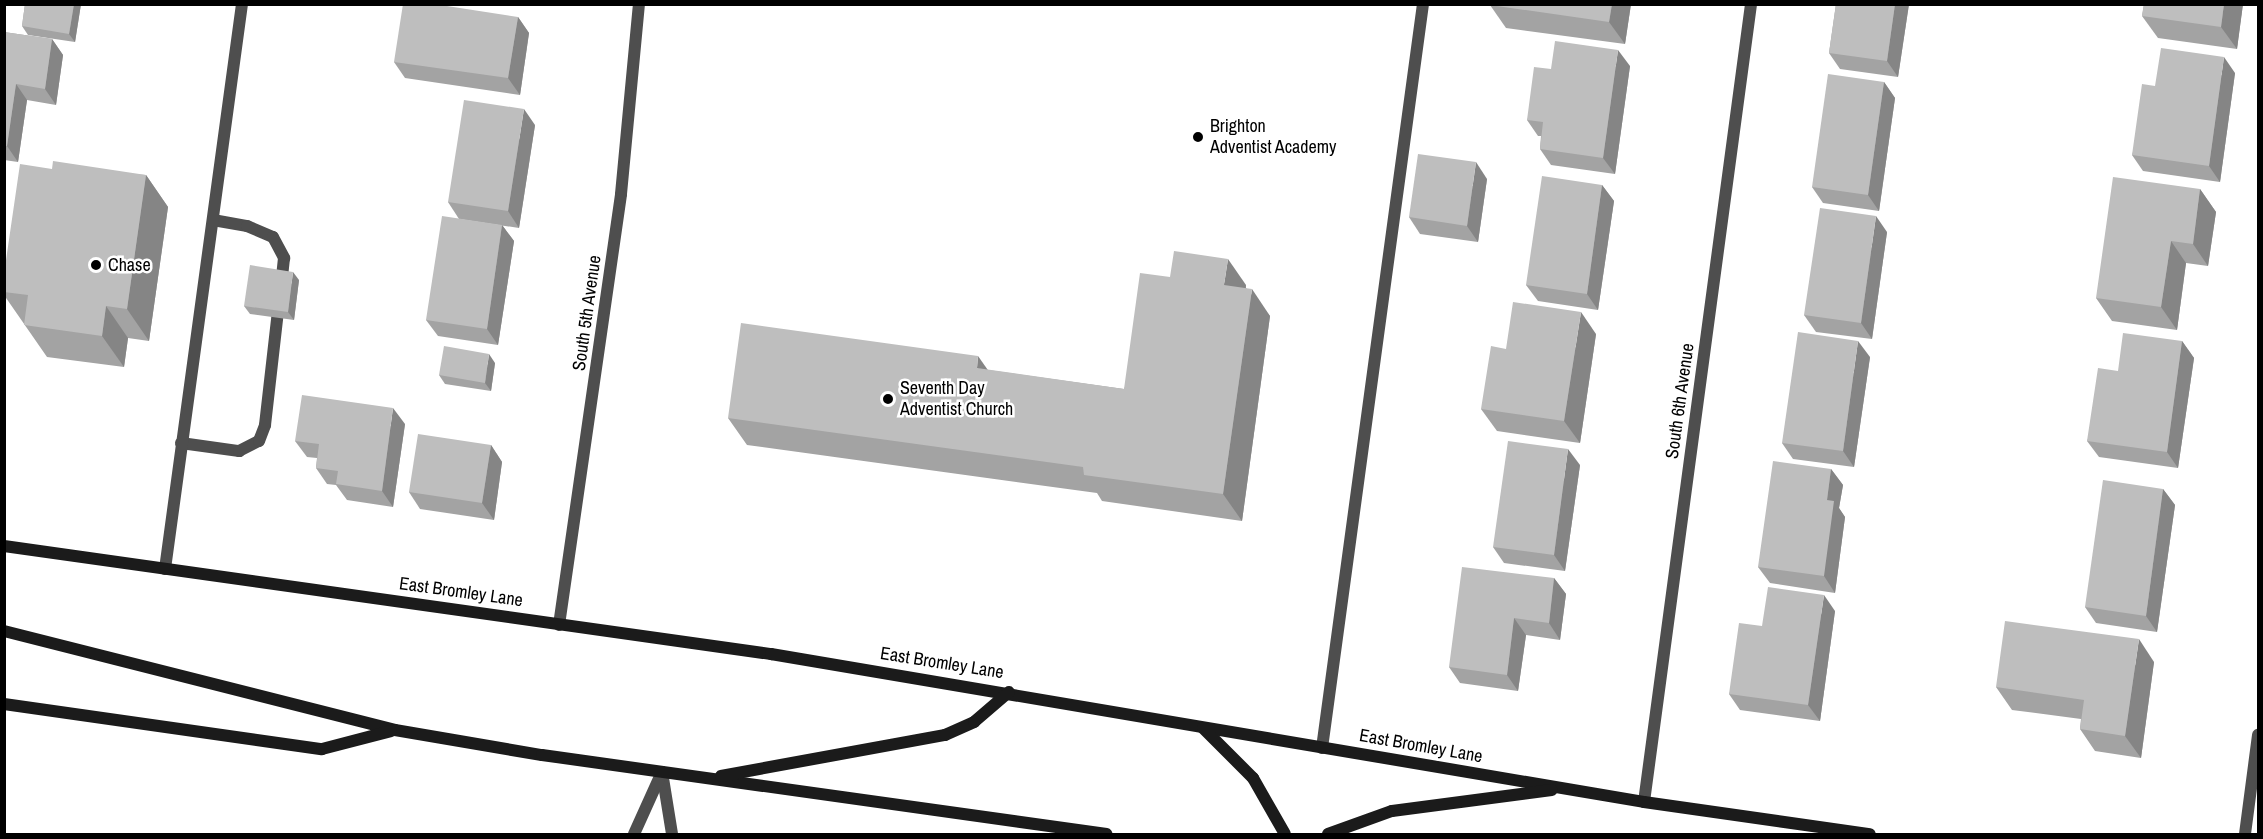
<!DOCTYPE html>
<style>
body{margin:0}
#map{position:relative;width:2263px;height:839px;overflow:hidden;background:#fff;font-family:"Archivo Narrow",sans-serif}
div>[style]{position:absolute}
.service>*{height:12px;margin:-6px;padding:0 6px;transform-origin:6px;border-radius:6px;background:#4e4e4e}
.minor>*{height:12px;margin:-6px;padding:0 6px;transform-origin:6px;border-radius:6px;background:#4e4e4e}
.secondary>*{height:12px;margin:-6px;padding:0 6px;transform-origin:6px;border-radius:6px;background:#1b1b1b}
.wall>*{inset:0;background:#a3a3a3}
.shaded-wall>*{inset:0;background:#858585}
.building>*{inset:0;background:#bebebe}
.dots>*{width:16px;height:16px;translate:-50% -50%;box-sizing:border-box;border:3px solid #fff;border-radius:50%}
span{translate:-50% -50%;white-space:nowrap;text-align:center;line-height:1.15;-webkit-text-stroke:5px #fff;paint-order:stroke}
.poi-label{font-size:18px;color:#000}
.left{translate:0 -50%;text-align:left}
.street-label{font-size:18px;color:#000}
.frame{position:absolute;inset:0;border:6px solid #000;pointer-events:none}
</style>
<div id="map">
<div class="service">
<div style="left:213px;top:220px;width:35px;rotate:10deg"></div>
<div style="left:247px;top:226px;width:28px;rotate:23deg"></div>
<div style="left:273px;top:237px;width:24px;rotate:62deg"></div>
<div style="left:284px;top:258px;width:28px;rotate:96deg"></div>
<div style="left:181px;top:443px;width:59px;rotate:7.9deg"></div>
<div style="left:239px;top:451px;width:22px;rotate:-27deg"></div>
<div style="left:259px;top:441px;width:17px;rotate:-69deg"></div>
<div style="left:265px;top:425px;width:123px;rotate:-83.5deg"></div>
<div style="left:165px;top:569px;width:570px;rotate:-82.24deg"></div>
<div style="left:1322px;top:748px;width:751px;rotate:-82.27deg"></div>
<div style="left:662px;top:772px;width:63px;rotate:80.8deg"></div>
<div style="left:634px;top:834px;width:68px;rotate:-65.7deg"></div>
</div>
<div class="minor">
<div style="left:559px;top:625px;width:435px;rotate:-81.8deg"></div>
<div style="left:621px;top:194px;width:191px;rotate:-84.6deg"></div>
<div style="left:1644px;top:802px;width:805px;rotate:-82.36deg"></div>
<div style="left:2245px;top:834px;width:100px;rotate:-82.5deg"></div>
</div>
<div class="secondary">
<div style="left:4px;top:546px;width:775px;rotate:8.02deg"></div>
<div style="left:771px;top:654px;width:885px;rotate:9.62deg"></div>
<div style="left:1644px;top:802px;width:228px;rotate:8.1deg"></div>
<div style="left:4px;top:631px;width:403px;rotate:14.2deg"></div>
<div style="left:395px;top:730px;width:149px;rotate:9.7deg"></div>
<div style="left:542px;top:755px;width:570px;rotate:7.97deg"></div>
<div style="left:4px;top:704px;width:321px;rotate:8.1deg"></div>
<div style="left:322px;top:749px;width:71px;rotate:-14.6deg"></div>
<div style="left:1203px;top:728px;width:71px;rotate:45deg"></div>
<div style="left:1253px;top:778px;width:64px;rotate:60.3deg"></div>
<div style="left:721px;top:776px;width:228px;rotate:-10.4deg"></div>
<div style="left:945px;top:735px;width:32px;rotate:-24deg"></div>
<div style="left:974px;top:722px;width:46px;rotate:-40.6deg"></div>
<div style="left:1328px;top:834px;width:68px;rotate:-19.8deg"></div>
<div style="left:1392px;top:811px;width:161px;rotate:-7.5deg"></div>
</div>
<div class="wall">
<div style="clip-path:polygon(25px 4px,81px 4px,75px 42px,28px 35px,22px 26px)"></div>
<div style="clip-path:polygon(1631px 4px,1625px 44px,1506px 28px,1490px 5px)"></div>
<div style="clip-path:polygon(1836px 4px,1909px 4px,1898px 77px,1840px 69px,1829px 53px)"></div>
<div style="clip-path:polygon(2144px 4px,2243px 4px,2237px 49px,2158px 38px,2142px 16px)"></div>
<div style="clip-path:polygon(518px 17px,529px 33px,520px 95px,405px 78px,394px 62px)"></div>
<div style="clip-path:polygon(4px 32px,52px 39px,63px 55px,56px 105px,27px 100px,18px 162px,4px 160px)"></div>
<div style="clip-path:polygon(1630px 66px,1615px 174px,1551px 165px,1540px 149px,1541px 136px,1538px 136px,1527px 120px,1551px 69px)"></div>
<div style="clip-path:polygon(2235px 73px,2220px 182px,2143px 171px,2132px 155px,2155px 86px)"></div>
<div style="clip-path:polygon(1884px 82px,1895px 98px,1879px 211px,1823px 203px,1812px 187px)"></div>
<div style="clip-path:polygon(535px 125px,519px 228px,459px 219px,448px 202px)"></div>
<div style="clip-path:polygon(52px 169px,146px 175px,168px 207px,149px 341px,128px 338px,124px 367px,47px 357px,4px 295px,4px 274px)"></div>
<div style="clip-path:polygon(1487px 179px,1478px 242px,1420px 234px,1409px 217px)"></div>
<div style="clip-path:polygon(1602px 185px,1614px 201px,1598px 310px,1538px 301px,1526px 285px)"></div>
<div style="clip-path:polygon(2200px 189px,2216px 212px,2208px 266px,2186px 263px,2177px 330px,2112px 321px,2096px 298px)"></div>
<div style="clip-path:polygon(502px 225px,514px 241px,498px 345px,438px 336px,426px 320px)"></div>
<div style="clip-path:polygon(1887px 232px,1872px 339px,1816px 332px,1804px 315px)"></div>
<div style="clip-path:polygon(1170px 277px,1246px 285px,1246px 288px,1270px 316px,1242px 521px,1102px 501px,1097px 493px,747px 445px,728px 418px,988px 370px,1124px 389px)"></div>
<div style="clip-path:polygon(299px 280px,294px 320px,250px 314px,244px 306px)"></div>
<div style="clip-path:polygon(1596px 334px,1580px 443px,1497px 431px,1481px 409px)"></div>
<div style="clip-path:polygon(2182px 341px,2194px 358px,2178px 468px,2099px 457px,2087px 441px,2118px 371px)"></div>
<div style="clip-path:polygon(1870px 357px,1854px 467px,1793px 459px,1782px 443px)"></div>
<div style="clip-path:polygon(495px 363px,491px 391px,445px 384px,439px 375px)"></div>
<div style="clip-path:polygon(405px 424px,393px 507px,347px 500px,336px 485px,327px 484px,316px 468px,317px 458px,307px 457px,295px 441px)"></div>
<div style="clip-path:polygon(491px 445px,502px 462px,494px 520px,420px 509px,409px 492px)"></div>
<div style="clip-path:polygon(1580px 465px,1565px 571px,1504px 563px,1493px 547px)"></div>
<div style="clip-path:polygon(1831px 469px,1843px 485px,1839px 508px,1845px 517px,1835px 593px,1770px 583px,1758px 567px)"></div>
<div style="clip-path:polygon(2163px 489px,2175px 505px,2157px 632px,2096px 623px,2085px 607px)"></div>
<div style="clip-path:polygon(1554px 578px,1566px 594px,1560px 640px,1526px 635px,1518px 691px,1460px 683px,1449px 667px)"></div>
<div style="clip-path:polygon(1835px 611px,1820px 721px,1740px 710px,1729px 694px,1762px 626px)"></div>
<div style="clip-path:polygon(2154px 662px,2141px 758px,2095px 751px,2080px 729px,2081px 719px,2012px 710px,1996px 687px)"></div>
</div>
<div class="shaded-wall">
<div style="clip-path:polygon(74px 4px,81px 4px,75px 42px,69px 34px)"></div>
<div style="clip-path:polygon(1612px 4px,1631px 4px,1625px 44px,1609px 22px)"></div>
<div style="clip-path:polygon(1895px 4px,1909px 4px,1898px 77px,1887px 61px)"></div>
<div style="clip-path:polygon(2224px 4px,2243px 4px,2237px 49px,2221px 27px)"></div>
<div style="clip-path:polygon(518px 17px,529px 33px,520px 95px,508px 78px)"></div>
<div style="clip-path:polygon(52px 39px,63px 55px,56px 105px,45px 89px)"></div>
<div style="clip-path:polygon(1618px 50px,1630px 66px,1615px 174px,1603px 158px)"></div>
<div style="clip-path:polygon(2224px 57px,2235px 73px,2220px 182px,2209px 166px)"></div>
<div style="clip-path:polygon(1884px 82px,1895px 98px,1879px 211px,1868px 195px)"></div>
<div style="clip-path:polygon(16px 84px,27px 100px,18px 162px,7px 146px)"></div>
<div style="clip-path:polygon(524px 109px,535px 125px,519px 228px,508px 211px)"></div>
<div style="clip-path:polygon(1476px 162px,1487px 179px,1478px 242px,1467px 226px)"></div>
<div style="clip-path:polygon(146px 175px,168px 207px,149px 341px,127px 309px)"></div>
<div style="clip-path:polygon(1602px 185px,1614px 201px,1598px 310px,1587px 294px)"></div>
<div style="clip-path:polygon(2200px 189px,2216px 212px,2208px 266px,2193px 244px)"></div>
<div style="clip-path:polygon(1876px 216px,1887px 232px,1872px 339px,1861px 323px)"></div>
<div style="clip-path:polygon(502px 225px,514px 241px,498px 345px,487px 329px)"></div>
<div style="clip-path:polygon(2171px 241px,2186px 263px,2177px 330px,2161px 307px)"></div>
<div style="clip-path:polygon(1228px 259px,1246px 285px,1243px 312px,1224px 285px)"></div>
<div style="clip-path:polygon(293px 272px,299px 280px,294px 320px,288px 312px)"></div>
<div style="clip-path:polygon(1252px 289px,1270px 316px,1242px 521px,1223px 494px)"></div>
<div style="clip-path:polygon(106px 306px,128px 338px,124px 367px,102px 336px)"></div>
<div style="clip-path:polygon(1581px 312px,1596px 334px,1580px 443px,1564px 421px)"></div>
<div style="clip-path:polygon(1858px 341px,1870px 357px,1854px 467px,1843px 451px)"></div>
<div style="clip-path:polygon(2182px 341px,2194px 358px,2178px 468px,2167px 452px)"></div>
<div style="clip-path:polygon(489px 354px,495px 363px,491px 391px,485px 383px)"></div>
<div style="clip-path:polygon(978px 356px,997px 383px,977px 368px)"></div>
<div style="clip-path:polygon(393px 408px,405px 424px,393px 507px,382px 491px)"></div>
<div style="clip-path:polygon(491px 445px,502px 462px,494px 520px,482px 503px)"></div>
<div style="clip-path:polygon(1568px 449px,1580px 465px,1565px 571px,1554px 555px)"></div>
<div style="clip-path:polygon(1831px 469px,1843px 485px,1839px 508px,1845px 517px,1835px 593px,1824px 576px,1827px 500px)"></div>
<div style="clip-path:polygon(2163px 489px,2175px 505px,2157px 632px,2146px 616px)"></div>
<div style="clip-path:polygon(1554px 578px,1566px 594px,1560px 640px,1549px 623px)"></div>
<div style="clip-path:polygon(1824px 595px,1835px 611px,1820px 721px,1808px 705px)"></div>
<div style="clip-path:polygon(1514px 618px,1526px 635px,1518px 691px,1507px 675px)"></div>
<div style="clip-path:polygon(2139px 639px,2154px 662px,2141px 758px,2125px 736px)"></div>
</div>
<div class="building">
<div style="clip-path:polygon(25px 4px,74px 4px,69px 34px,22px 26px)"></div>
<div style="clip-path:polygon(403px 4px,434px 4px,518px 17px,508px 78px,394px 62px)"></div>
<div style="clip-path:polygon(1490px 4px,1612px 4px,1609px 22px,1490px 5px)"></div>
<div style="clip-path:polygon(1836px 4px,1895px 4px,1887px 61px,1829px 53px)"></div>
<div style="clip-path:polygon(2144px 4px,2224px 4px,2221px 27px,2142px 16px)"></div>
<div style="clip-path:polygon(4px 32px,52px 39px,45px 89px,16px 84px,7px 146px,4px 146px)"></div>
<div style="clip-path:polygon(1555px 41px,1618px 50px,1603px 158px,1540px 149px,1543px 122px,1527px 120px,1534px 67px,1551px 69px)"></div>
<div style="clip-path:polygon(2161px 48px,2224px 57px,2209px 166px,2132px 155px,2142px 84px,2155px 86px)"></div>
<div style="clip-path:polygon(1828px 74px,1884px 82px,1868px 195px,1812px 187px)"></div>
<div style="clip-path:polygon(464px 100px,524px 109px,508px 211px,448px 202px)"></div>
<div style="clip-path:polygon(1418px 154px,1476px 162px,1467px 226px,1409px 217px)"></div>
<div style="clip-path:polygon(53px 161px,146px 175px,127px 309px,106px 306px,102px 336px,24px 325px,28px 295px,4px 292px,4px 274px,20px 164px,52px 169px)"></div>
<div style="clip-path:polygon(1542px 176px,1602px 185px,1587px 294px,1526px 285px)"></div>
<div style="clip-path:polygon(2113px 177px,2200px 189px,2193px 244px,2171px 241px,2161px 307px,2096px 298px)"></div>
<div style="clip-path:polygon(1820px 208px,1876px 216px,1861px 323px,1804px 315px)"></div>
<div style="clip-path:polygon(442px 216px,502px 225px,487px 329px,426px 320px)"></div>
<div style="clip-path:polygon(1174px 251px,1228px 259px,1224px 285px,1252px 289px,1223px 494px,1084px 475px,1083px 467px,728px 418px,741px 323px,978px 356px,977px 368px,1124px 389px,1140px 273px,1170px 277px)"></div>
<div style="clip-path:polygon(250px 265px,293px 272px,288px 312px,244px 306px)"></div>
<div style="clip-path:polygon(1513px 302px,1581px 312px,1564px 421px,1481px 409px,1491px 346px,1506px 349px)"></div>
<div style="clip-path:polygon(1798px 332px,1858px 341px,1843px 451px,1782px 443px)"></div>
<div style="clip-path:polygon(2123px 333px,2182px 341px,2167px 452px,2087px 441px,2098px 368px,2118px 371px)"></div>
<div style="clip-path:polygon(444px 346px,489px 354px,485px 383px,439px 375px)"></div>
<div style="clip-path:polygon(302px 395px,393px 408px,382px 491px,336px 484px,338px 471px,316px 468px,319px 444px,295px 441px)"></div>
<div style="clip-path:polygon(418px 434px,491px 445px,482px 503px,409px 492px)"></div>
<div style="clip-path:polygon(1508px 441px,1568px 449px,1554px 555px,1493px 547px)"></div>
<div style="clip-path:polygon(1773px 461px,1831px 469px,1827px 500px,1834px 501px,1824px 576px,1758px 567px)"></div>
<div style="clip-path:polygon(2103px 480px,2163px 489px,2146px 616px,2085px 607px)"></div>
<div style="clip-path:polygon(1462px 567px,1554px 578px,1549px 623px,1514px 618px,1507px 675px,1449px 667px)"></div>
<div style="clip-path:polygon(1768px 587px,1824px 595px,1808px 705px,1729px 694px,1739px 623px,1762px 626px)"></div>
<div style="clip-path:polygon(2005px 621px,2139px 639px,2125px 736px,2080px 729px,2084px 700px,1996px 687px)"></div>
</div>
<div class="dots">
<div style="left:1198px;top:137px;background:#000"></div>
<div style="left:96px;top:265px;background:#000"></div>
<div style="left:888px;top:399px;background:#000"></div>
</div>
<div class="poi-label">
<span class="left" style="left:1210px;top:137px">Brighton<br>Adventist Academy</span>
<span class="left" style="left:108px;top:265px">Chase</span>
<span class="left" style="left:900px;top:399px">Seventh Day<br>Adventist Church</span>
</div>
<div class="street-label">
<span style="left:587px;top:313px;rotate:-82deg">South 5th Avenue</span>
<span style="left:1680px;top:401px;rotate:-82deg">South 6th Avenue</span>
<span style="left:461px;top:592px;rotate:8deg">East Bromley Lane</span>
<span style="left:942px;top:663px;rotate:9deg">East Bromley Lane</span>
<span style="left:1421px;top:746px;rotate:10deg">East Bromley Lane</span>
</div>
<div class="frame"></div>
</div>
